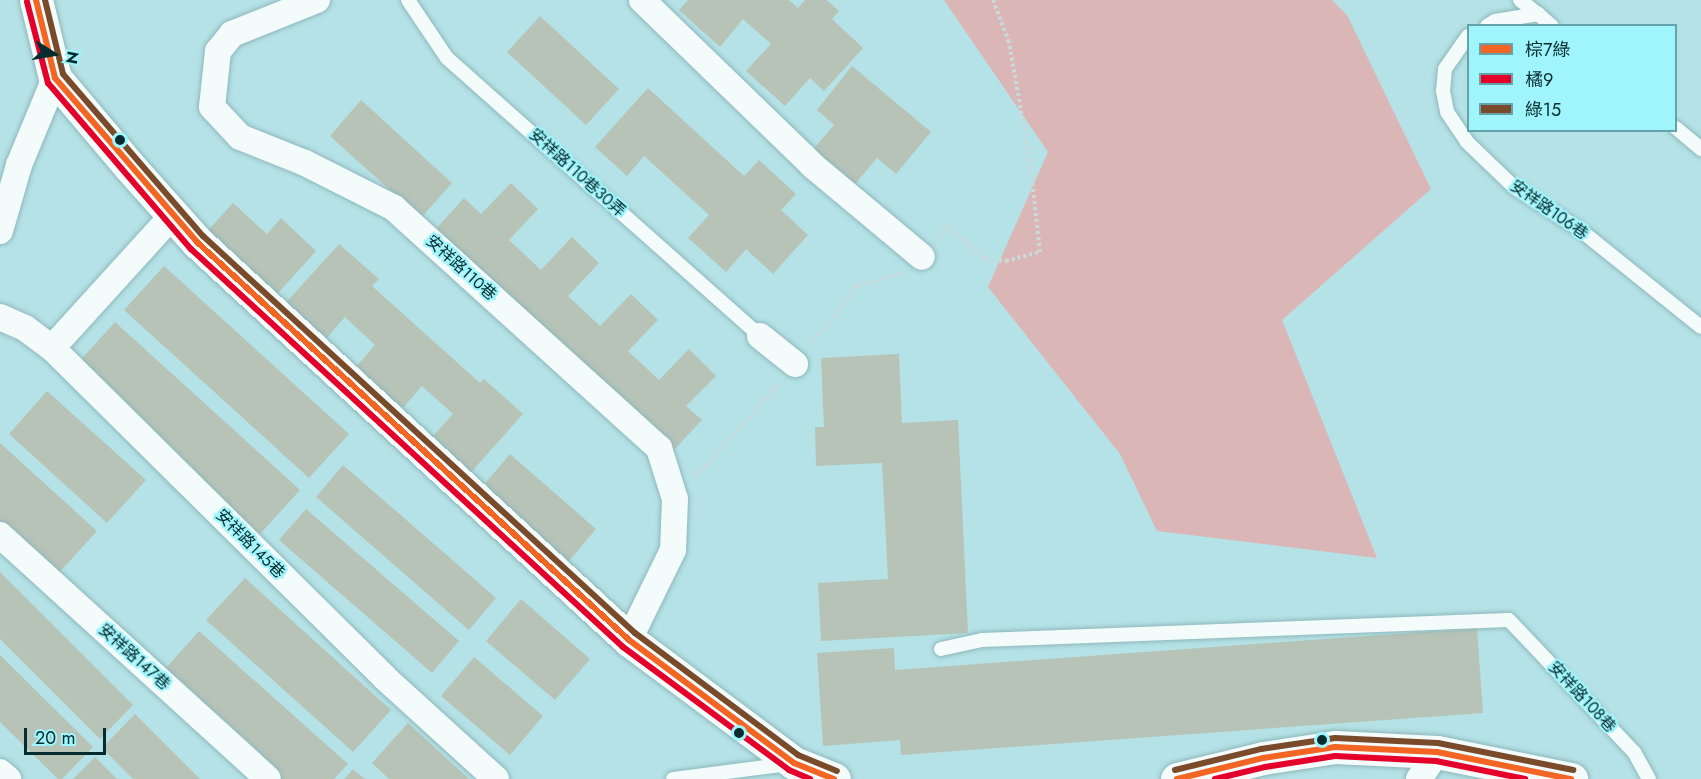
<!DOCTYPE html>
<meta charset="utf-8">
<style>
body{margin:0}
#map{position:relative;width:1701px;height:779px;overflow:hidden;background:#b5e2e6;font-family:Jost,"Noto Sans TC",sans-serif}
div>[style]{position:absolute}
.green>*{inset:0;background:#dab6b6}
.building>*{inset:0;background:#b7c3b7}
.path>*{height:4px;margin-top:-2px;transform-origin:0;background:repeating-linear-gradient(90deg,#cadadb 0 3px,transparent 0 6px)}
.roads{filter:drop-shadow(0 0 2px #8eb8bc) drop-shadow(0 0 2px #8eb8bc)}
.lane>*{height:14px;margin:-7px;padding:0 7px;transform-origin:7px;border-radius:7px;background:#f4fbfb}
.street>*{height:26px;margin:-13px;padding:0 13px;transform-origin:13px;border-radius:13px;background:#f4fbfb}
.secondary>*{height:33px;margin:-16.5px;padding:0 16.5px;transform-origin:16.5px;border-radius:16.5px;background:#f4fbfb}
.bus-1>*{height:6px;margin:-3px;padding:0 3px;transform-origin:3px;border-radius:3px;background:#f26522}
.bus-2>*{height:6px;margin:-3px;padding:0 3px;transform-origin:3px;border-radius:3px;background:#e4002b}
.bus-3>*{height:6px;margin:-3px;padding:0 3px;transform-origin:3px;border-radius:3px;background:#7a4b2a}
.dots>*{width:16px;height:16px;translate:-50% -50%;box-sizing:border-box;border:3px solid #a0f4fb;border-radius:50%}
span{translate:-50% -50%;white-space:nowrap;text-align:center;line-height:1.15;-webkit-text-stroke:4.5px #a0f4fb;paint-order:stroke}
.street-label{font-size:16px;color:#062c2f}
.legend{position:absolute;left:1467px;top:24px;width:210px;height:108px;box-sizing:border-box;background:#a0f4fb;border:2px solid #62a4a9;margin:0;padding:8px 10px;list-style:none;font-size:18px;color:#062c2f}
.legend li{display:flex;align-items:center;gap:12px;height:30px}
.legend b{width:30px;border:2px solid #62a4a9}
.north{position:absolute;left:24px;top:24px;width:60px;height:60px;-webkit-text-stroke:4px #a0f4fb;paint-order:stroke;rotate:101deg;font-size:16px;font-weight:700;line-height:24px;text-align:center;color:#062c2f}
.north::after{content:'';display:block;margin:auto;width:21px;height:27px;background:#062c2f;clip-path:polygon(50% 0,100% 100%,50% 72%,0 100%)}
.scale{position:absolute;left:24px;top:728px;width:82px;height:27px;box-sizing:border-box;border:3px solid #062c2f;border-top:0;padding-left:8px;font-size:18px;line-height:21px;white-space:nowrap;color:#062c2f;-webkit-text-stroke:4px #a0f4fb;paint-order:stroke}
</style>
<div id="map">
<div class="green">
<div style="clip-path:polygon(944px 0,1332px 0,1347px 15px,1431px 189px,1282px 320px,1377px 558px,1157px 531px,1120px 454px,988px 287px,1048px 152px)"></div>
</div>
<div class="building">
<div style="clip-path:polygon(688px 0,789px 0,798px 8px,805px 0,827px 0,839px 11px,832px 19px,863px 48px,824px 91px,810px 78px,785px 106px,746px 71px,771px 44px,743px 19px,720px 47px,679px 10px)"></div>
<div style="clip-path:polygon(540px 16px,619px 89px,586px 125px,507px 52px)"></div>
<div style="clip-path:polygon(852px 66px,931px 132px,896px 174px,877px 158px,851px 189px,809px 154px,834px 125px,817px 110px)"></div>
<div style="clip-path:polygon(648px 88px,744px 176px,759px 160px,796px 194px,781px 210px,808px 235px,773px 274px,746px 249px,726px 272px,688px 238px,709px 215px,644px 156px,627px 176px,595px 147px)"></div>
<div style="clip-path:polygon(361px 100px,452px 183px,421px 218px,330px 136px)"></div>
<div style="clip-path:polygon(511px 183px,538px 209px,509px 240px,541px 270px,572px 237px,599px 263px,568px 296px,600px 326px,631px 294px,658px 320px,628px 351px,659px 380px,689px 349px,716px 376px,686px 406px,702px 420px,670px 454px,433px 232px,464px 198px,481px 214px)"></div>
<div style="clip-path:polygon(233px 203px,267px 234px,281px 218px,316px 251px,270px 302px,201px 238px)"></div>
<div style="clip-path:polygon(339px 244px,379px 279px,372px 286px,480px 383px,484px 379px,523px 414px,465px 479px,426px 444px,453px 414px,422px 386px,395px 417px,349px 375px,375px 345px,345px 317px,323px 342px,283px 306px)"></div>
<div style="clip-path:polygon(164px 266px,349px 434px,309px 478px,124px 310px)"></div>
<div style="clip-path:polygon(115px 322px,300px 490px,260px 534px,75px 366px)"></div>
<div style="clip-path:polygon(899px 354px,902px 423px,958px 420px,968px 633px,821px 641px,818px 583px,888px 579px,882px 463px,816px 466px,815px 427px,824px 427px,821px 358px)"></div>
<div style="clip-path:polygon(47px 391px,146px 480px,107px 523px,9px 434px)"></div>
<div style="clip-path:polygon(0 443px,97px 531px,58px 574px,0 522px)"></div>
<div style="clip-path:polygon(510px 454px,596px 529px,568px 562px,482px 487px)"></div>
<div style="clip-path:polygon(343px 465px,496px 598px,469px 630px,316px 497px)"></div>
<div style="clip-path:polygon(306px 509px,459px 641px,432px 673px,279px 540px)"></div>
<div style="clip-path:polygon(0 572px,133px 705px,100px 739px,0 639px)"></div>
<div style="clip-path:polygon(245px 578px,391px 710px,353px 752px,206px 620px)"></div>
<div style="clip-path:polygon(521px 599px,590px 659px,555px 700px,486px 641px)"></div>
<div style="clip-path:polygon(1477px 628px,1483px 713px,901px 755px,900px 740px,823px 746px,817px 653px,894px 648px,895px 670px)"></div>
<div style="clip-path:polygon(199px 631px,348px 764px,334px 779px,277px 779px,257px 760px,262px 754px,166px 668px)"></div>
<div style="clip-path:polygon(0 655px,93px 747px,62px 779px,58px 779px,0 722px)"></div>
<div style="clip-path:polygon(474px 657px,543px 716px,510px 755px,441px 696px)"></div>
<div style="clip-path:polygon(135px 714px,200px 779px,133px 779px,102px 748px)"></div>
<div style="clip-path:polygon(408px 723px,434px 747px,469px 779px,389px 779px,372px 763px)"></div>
<div style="clip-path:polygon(95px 757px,117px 779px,73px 779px)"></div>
<div style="clip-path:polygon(353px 769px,365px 779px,344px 779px)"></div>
</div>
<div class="path">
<div style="left:939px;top:236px;width:13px;rotate:-51deg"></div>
<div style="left:947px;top:226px;width:52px;rotate:40.4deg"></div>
<div style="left:987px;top:260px;width:19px;rotate:3deg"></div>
<div style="left:1006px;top:261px;width:35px;rotate:-15deg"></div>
<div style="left:1040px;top:252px;width:92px;rotate:-96.3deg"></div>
<div style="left:1030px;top:161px;width:121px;rotate:-100deg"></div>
<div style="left:1009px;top:42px;width:45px;rotate:-110.9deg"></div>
<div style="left:811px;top:345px;width:75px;rotate:-52.1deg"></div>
<div style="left:857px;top:286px;width:47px;rotate:-16.1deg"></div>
<div style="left:696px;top:476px;width:125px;rotate:-48.3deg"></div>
</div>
<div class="roads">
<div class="lane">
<div style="left:408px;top:0;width:70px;rotate:56.1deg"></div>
<div style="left:447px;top:58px;width:419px;rotate:41.6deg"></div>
<div style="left:1520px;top:0;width:23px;rotate:38deg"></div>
<div style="left:1487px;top:26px;width:9px;rotate:-32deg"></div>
<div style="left:1495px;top:21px;width:44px;rotate:-9.2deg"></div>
<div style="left:1538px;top:14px;width:18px;rotate:41deg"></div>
<div style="left:1468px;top:36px;width:40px;rotate:124.9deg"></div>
<div style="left:1445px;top:69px;width:22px;rotate:95deg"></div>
<div style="left:1443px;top:91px;width:21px;rotate:79deg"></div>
<div style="left:1447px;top:112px;width:36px;rotate:56deg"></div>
<div style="left:1467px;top:142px;width:65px;rotate:43.8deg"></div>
<div style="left:1514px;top:187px;width:77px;rotate:32.9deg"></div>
<div style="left:1579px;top:229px;width:156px;rotate:38.8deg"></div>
<div style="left:1676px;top:128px;width:33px;rotate:40deg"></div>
<div style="left:941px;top:649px;width:42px;rotate:-12.4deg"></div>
<div style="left:982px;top:640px;width:527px;rotate:-2.17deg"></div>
<div style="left:1509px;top:620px;width:182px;rotate:46.6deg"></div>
<div style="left:1634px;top:752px;width:31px;rotate:61deg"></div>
<div style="left:673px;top:779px;width:117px;rotate:-7.4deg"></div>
</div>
<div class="street">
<div style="left:317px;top:0;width:92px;rotate:158.2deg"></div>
<div style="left:232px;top:34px;width:22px;rotate:129deg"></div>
<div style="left:218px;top:51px;width:56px;rotate:96.1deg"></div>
<div style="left:212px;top:107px;width:41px;rotate:47deg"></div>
<div style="left:240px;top:137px;width:70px;rotate:21.8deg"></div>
<div style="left:305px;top:163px;width:100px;rotate:26.8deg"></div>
<div style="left:394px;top:208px;width:358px;rotate:42.2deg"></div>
<div style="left:659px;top:448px;width:53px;rotate:72.6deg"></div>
<div style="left:675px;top:499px;width:51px;rotate:92.2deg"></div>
<div style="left:673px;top:550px;width:100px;rotate:116.1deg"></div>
<div style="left:642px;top:0;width:237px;rotate:44.1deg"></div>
<div style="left:812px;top:165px;width:143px;rotate:39.9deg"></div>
<div style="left:0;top:231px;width:69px;rotate:-73.9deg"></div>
<div style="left:19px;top:165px;width:94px;rotate:-67.5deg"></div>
<div style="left:0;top:317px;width:27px;rotate:24deg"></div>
<div style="left:25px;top:328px;width:34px;rotate:37deg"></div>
<div style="left:52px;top:348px;width:469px;rotate:44.7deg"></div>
<div style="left:385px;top:678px;width:150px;rotate:42.3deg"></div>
<div style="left:760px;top:336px;width:45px;rotate:38.7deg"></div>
<div style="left:52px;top:348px;width:180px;rotate:-47.7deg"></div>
<div style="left:0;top:535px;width:362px;rotate:42.3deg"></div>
<div style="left:0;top:772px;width:11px;rotate:41deg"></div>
<div style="left:1419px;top:779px;width:32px;rotate:-56deg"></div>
</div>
<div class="secondary">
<div style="left:36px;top:0;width:80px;rotate:76.3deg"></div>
<div style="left:55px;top:78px;width:116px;rotate:49.9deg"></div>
<div style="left:130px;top:167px;width:101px;rotate:48.2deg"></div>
<div style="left:197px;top:242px;width:587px;rotate:42.65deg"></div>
<div style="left:629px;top:640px;width:206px;rotate:36.7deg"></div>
<div style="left:794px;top:763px;width:43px;rotate:21.8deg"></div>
<div style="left:1177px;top:779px;width:89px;rotate:-13.7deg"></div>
<div style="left:1263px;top:758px;width:73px;rotate:-8.7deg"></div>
<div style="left:1335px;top:747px;width:102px;rotate:2.8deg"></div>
<div style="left:1437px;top:752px;width:137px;rotate:11.4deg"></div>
</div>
</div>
<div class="bus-1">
<div style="left:36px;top:0;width:80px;rotate:76.3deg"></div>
<div style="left:55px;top:78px;width:217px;rotate:49.1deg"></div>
<div style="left:197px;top:242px;width:587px;rotate:42.65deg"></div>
<div style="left:629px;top:640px;width:206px;rotate:36.7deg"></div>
<div style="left:794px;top:763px;width:43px;rotate:21.8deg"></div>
<div style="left:1177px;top:779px;width:89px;rotate:-13.7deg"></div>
<div style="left:1263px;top:758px;width:73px;rotate:-8.7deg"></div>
<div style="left:1335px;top:747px;width:102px;rotate:2.8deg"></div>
<div style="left:1437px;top:752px;width:137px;rotate:11.4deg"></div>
</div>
<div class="bus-2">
<div style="left:27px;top:2px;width:84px;rotate:75.5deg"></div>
<div style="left:48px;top:83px;width:219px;rotate:49.3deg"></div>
<div style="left:191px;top:249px;width:587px;rotate:42.65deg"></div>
<div style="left:623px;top:647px;width:207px;rotate:36.5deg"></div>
<div style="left:789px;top:770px;width:23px;rotate:23deg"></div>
<div style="left:1215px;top:779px;width:51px;rotate:-13.5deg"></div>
<div style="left:1265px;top:767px;width:71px;rotate:-8.9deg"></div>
<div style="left:1335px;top:756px;width:101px;rotate:2.8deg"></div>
<div style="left:1436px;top:761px;width:91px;rotate:11.4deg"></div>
</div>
<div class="bus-3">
<div style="left:45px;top:0;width:76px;rotate:76.3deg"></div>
<div style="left:63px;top:74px;width:214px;rotate:49.2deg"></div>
<div style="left:203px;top:236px;width:587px;rotate:42.58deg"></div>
<div style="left:635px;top:633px;width:204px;rotate:36.8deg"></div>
<div style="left:798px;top:755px;width:42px;rotate:22.3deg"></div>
<div style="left:1175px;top:770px;width:89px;rotate:-13.7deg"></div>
<div style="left:1261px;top:749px;width:75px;rotate:-8.5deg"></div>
<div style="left:1335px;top:738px;width:103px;rotate:2.8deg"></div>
<div style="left:1438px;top:743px;width:138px;rotate:11.3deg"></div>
</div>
<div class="dots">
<div style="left:120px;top:140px;background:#062c2f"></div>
<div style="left:739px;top:733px;background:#062c2f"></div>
<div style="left:1322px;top:740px;background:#062c2f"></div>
</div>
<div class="street-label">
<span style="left:577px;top:173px;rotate:42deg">安祥路110巷30弄</span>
<span style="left:1549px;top:210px;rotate:35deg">安祥路106巷</span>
<span style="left:461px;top:268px;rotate:42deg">安祥路110巷</span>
<span style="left:250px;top:544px;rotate:45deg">安祥路145巷</span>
<span style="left:134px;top:657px;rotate:42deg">安祥路147巷</span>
<span style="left:1582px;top:697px;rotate:47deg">安祥路108巷</span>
</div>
<ul class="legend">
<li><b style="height:8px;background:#f26522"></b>棕7綠</li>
<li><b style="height:8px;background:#e4002b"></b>橘9</li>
<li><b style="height:8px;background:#7a4b2a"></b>綠15</li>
</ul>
<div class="north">N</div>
<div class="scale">20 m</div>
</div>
